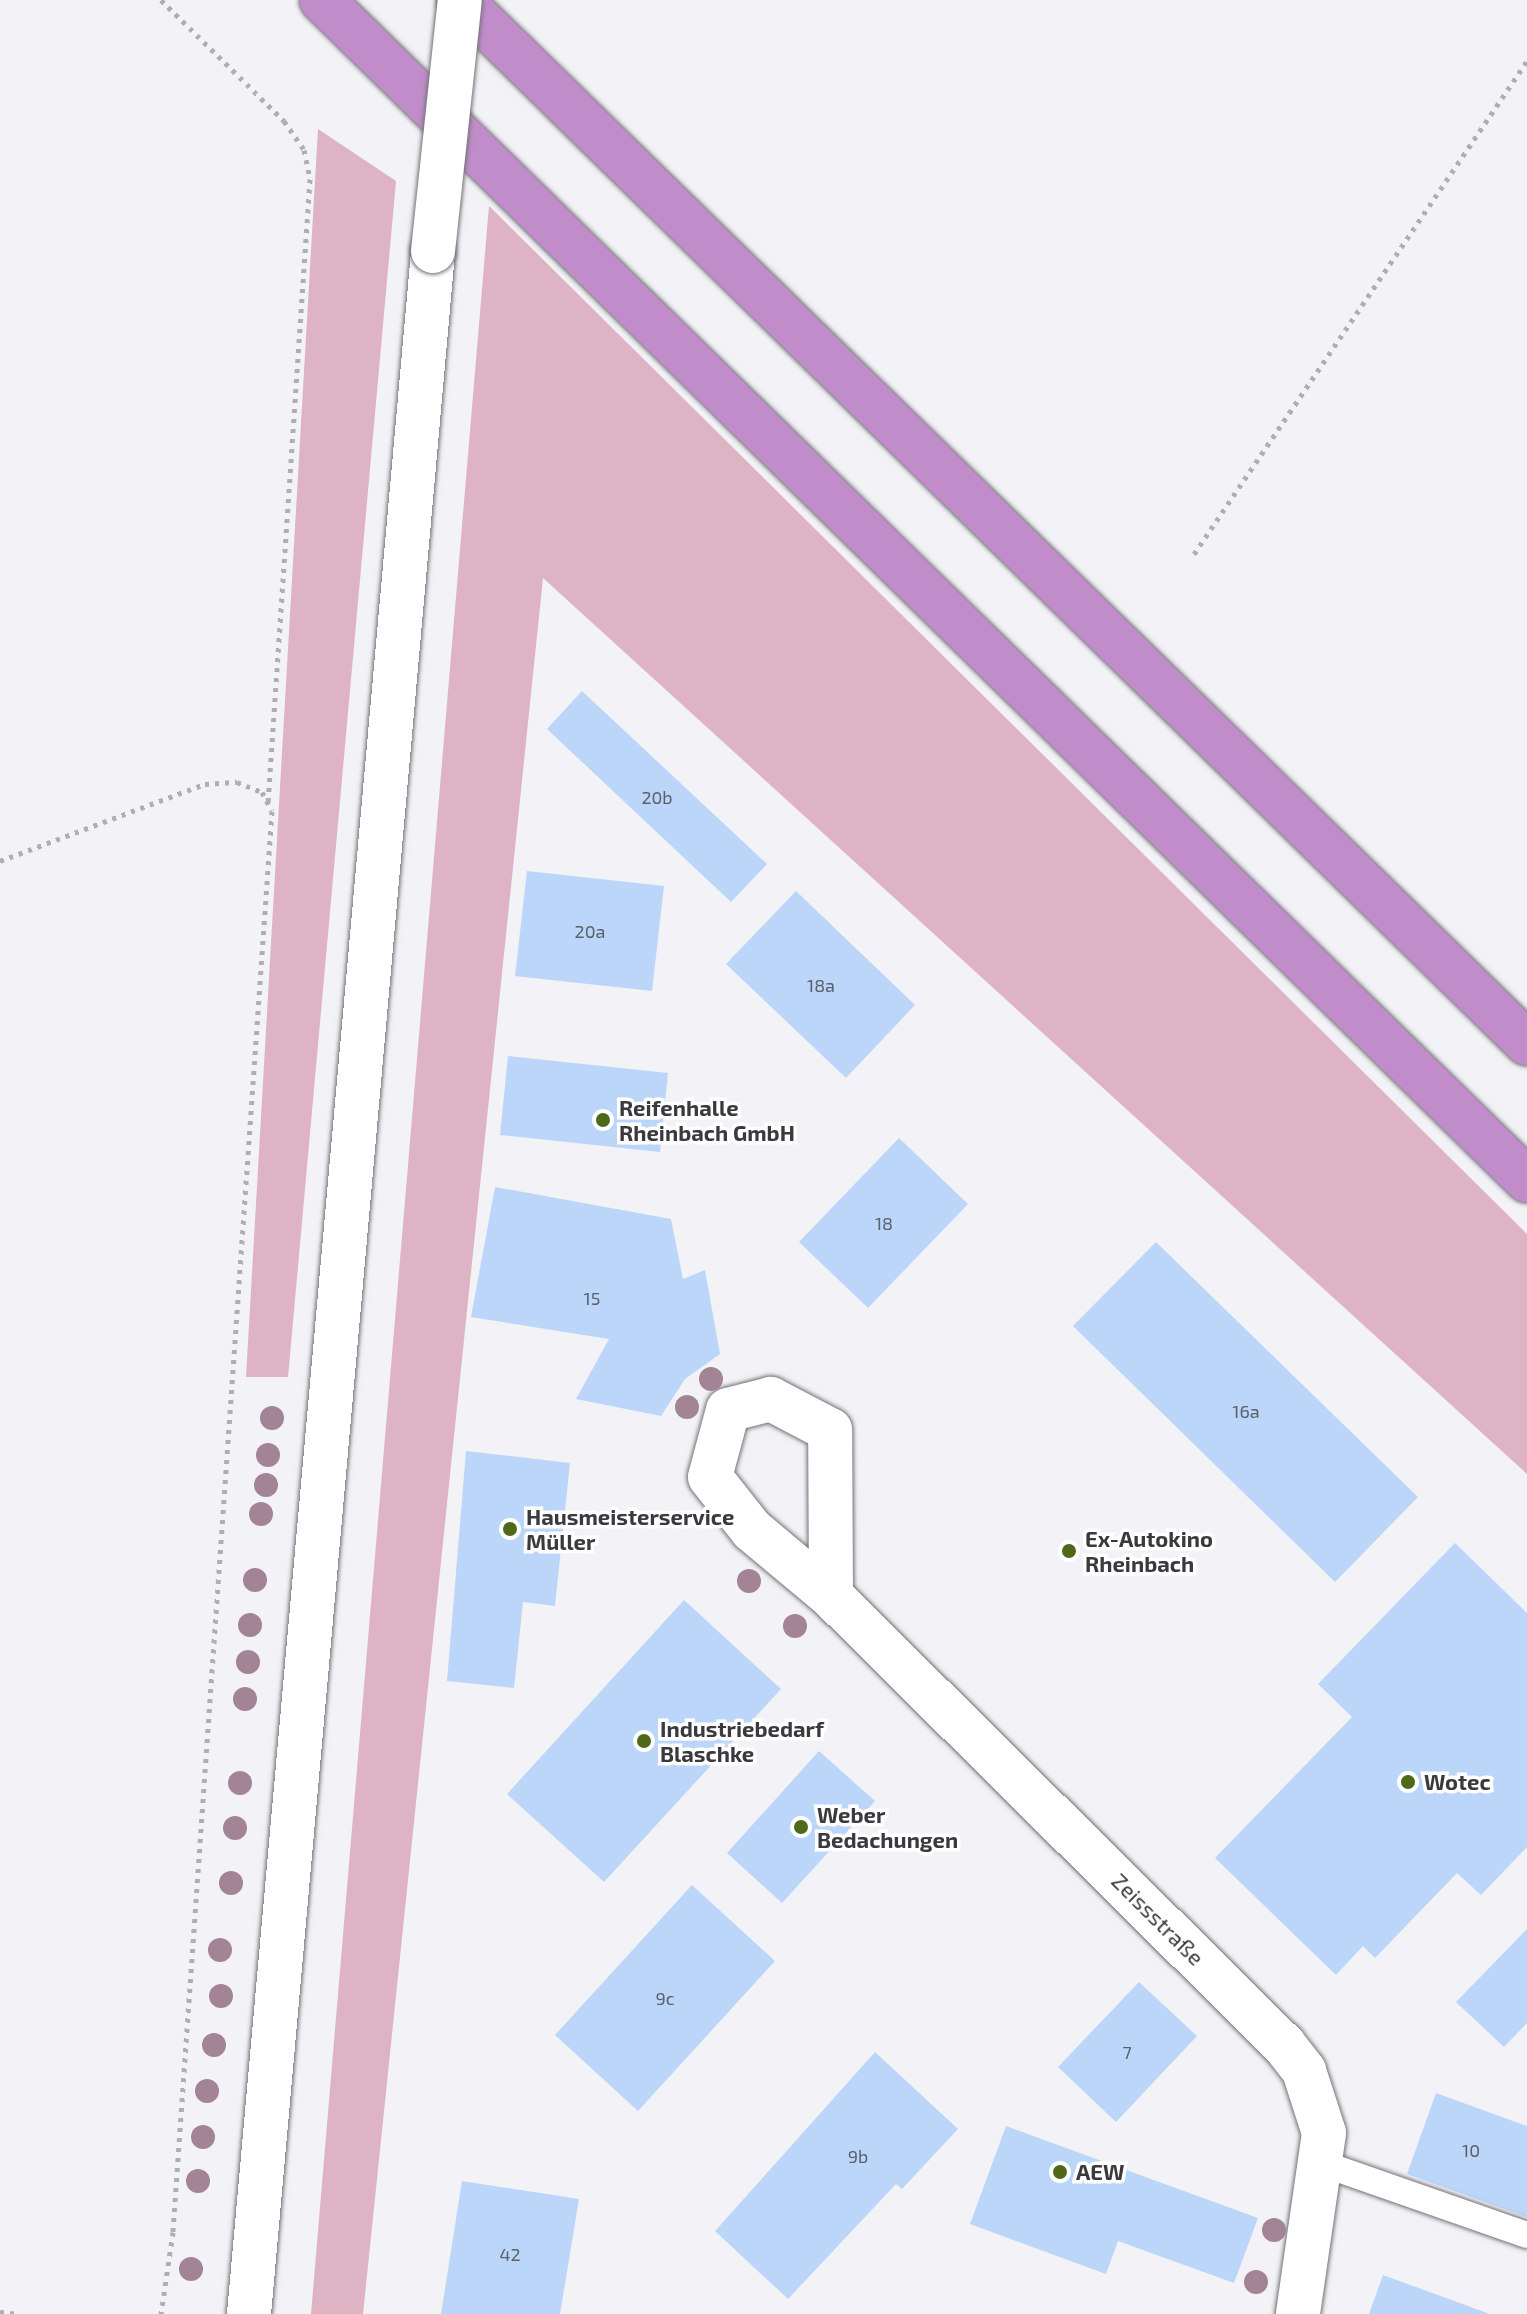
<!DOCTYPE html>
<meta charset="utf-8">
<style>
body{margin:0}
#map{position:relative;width:1527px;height:2314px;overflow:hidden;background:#f2f2f7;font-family:"Exo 2",sans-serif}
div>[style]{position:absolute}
.green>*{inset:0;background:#deb3c3}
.building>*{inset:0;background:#bcd6f9}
.path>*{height:5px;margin-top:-2.5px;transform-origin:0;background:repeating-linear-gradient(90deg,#afafb2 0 4px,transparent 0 10px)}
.roads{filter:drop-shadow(0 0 2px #737377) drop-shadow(0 0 2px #737377)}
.service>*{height:26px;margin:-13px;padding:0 13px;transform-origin:13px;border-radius:13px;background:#fff}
.minor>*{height:44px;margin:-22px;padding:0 22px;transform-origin:22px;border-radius:22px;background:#fff}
.secondary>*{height:44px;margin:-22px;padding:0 22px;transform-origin:22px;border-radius:22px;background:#fff}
.motorway>*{height:44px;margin:-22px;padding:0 22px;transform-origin:22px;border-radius:22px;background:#c18cca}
.bridges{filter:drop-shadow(0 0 2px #737377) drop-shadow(0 0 2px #737377)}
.secondary-bridge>*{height:44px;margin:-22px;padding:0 22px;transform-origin:22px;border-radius:22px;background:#fff}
.trees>*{width:24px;height:24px;margin:-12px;border-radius:50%;background:#a38494}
.dots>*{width:22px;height:22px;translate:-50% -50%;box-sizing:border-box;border:4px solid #fff;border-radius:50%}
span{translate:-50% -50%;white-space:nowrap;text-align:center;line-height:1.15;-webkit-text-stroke:7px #fff;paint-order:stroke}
.number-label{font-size:18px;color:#5a616b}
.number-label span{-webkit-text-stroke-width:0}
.poi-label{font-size:22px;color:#3a3a3c;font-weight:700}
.left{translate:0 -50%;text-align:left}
.street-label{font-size:22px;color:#3a3a3c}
</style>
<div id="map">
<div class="green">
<div style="clip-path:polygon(318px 129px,396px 181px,288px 1377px,246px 1377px)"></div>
<div style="clip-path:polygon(489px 206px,1527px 1234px,1527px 1474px,543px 578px,363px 2314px,311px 2314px)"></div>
</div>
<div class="building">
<div style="clip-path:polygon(582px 691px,767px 864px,731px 902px,547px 729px)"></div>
<div style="clip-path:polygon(527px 871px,664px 886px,652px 991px,515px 976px)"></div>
<div style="clip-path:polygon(796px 891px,915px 1005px,846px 1078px,726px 964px)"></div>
<div style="clip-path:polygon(508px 1056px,668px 1073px,660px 1152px,500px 1135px)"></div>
<div style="clip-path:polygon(899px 1138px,968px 1204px,868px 1308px,799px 1242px)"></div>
<div style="clip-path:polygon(495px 1187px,671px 1219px,683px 1279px,705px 1270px,720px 1354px,685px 1379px,661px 1416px,576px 1399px,609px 1339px,471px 1317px)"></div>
<div style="clip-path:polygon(1156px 1242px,1418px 1497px,1335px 1582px,1073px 1326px)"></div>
<div style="clip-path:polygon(466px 1451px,570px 1463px,555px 1606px,523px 1602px,514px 1688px,447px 1681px)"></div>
<div style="clip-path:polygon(1455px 1543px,1527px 1613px,1527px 1847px,1481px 1895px,1457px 1873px,1375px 1958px,1363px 1946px,1336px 1975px,1215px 1858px,1352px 1717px,1318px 1684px)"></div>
<div style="clip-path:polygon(684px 1600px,781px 1689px,604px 1882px,507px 1794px)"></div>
<div style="clip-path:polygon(819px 1751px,875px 1801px,782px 1903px,727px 1853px)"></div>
<div style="clip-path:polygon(692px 1885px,775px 1961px,638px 2111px,555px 2035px)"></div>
<div style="clip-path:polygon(1527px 1929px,1527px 2023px,1504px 2047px,1456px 2002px)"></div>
<div style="clip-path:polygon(1139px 1982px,1197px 2036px,1116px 2122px,1058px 2067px)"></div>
<div style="clip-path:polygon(875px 2052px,958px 2129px,902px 2189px,896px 2184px,788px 2299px,715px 2231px)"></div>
<div style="clip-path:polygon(1436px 2093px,1527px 2126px,1527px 2217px,1407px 2174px)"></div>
<div style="clip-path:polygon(1006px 2126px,1258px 2218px,1234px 2283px,1118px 2241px,1106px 2274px,970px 2224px)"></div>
<div style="clip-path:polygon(462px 2181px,579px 2199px,560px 2314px,441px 2314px)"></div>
<div style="clip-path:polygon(1383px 2275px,1490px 2314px,1369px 2314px)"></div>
</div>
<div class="path">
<div style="left:161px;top:0;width:173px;rotate:44.5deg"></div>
<div style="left:284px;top:121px;width:35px;rotate:55deg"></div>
<div style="left:304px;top:150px;width:30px;rotate:78deg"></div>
<div style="left:310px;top:179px;width:625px;rotate:93.85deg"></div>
<div style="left:1194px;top:554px;width:595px;rotate:-55.96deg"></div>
<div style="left:0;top:861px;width:219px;rotate:-20.6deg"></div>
<div style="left:205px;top:784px;width:32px;rotate:-4deg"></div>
<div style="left:237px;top:782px;width:27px;rotate:22deg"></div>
<div style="left:262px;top:792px;width:21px;rotate:62deg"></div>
<div style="left:272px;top:811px;width:1424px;rotate:93.99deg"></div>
<div style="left:173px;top:2232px;width:83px;rotate:98.3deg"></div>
<div style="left:0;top:2312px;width:18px;rotate:6deg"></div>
</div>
<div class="roads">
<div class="service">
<div style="left:1321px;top:2163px;width:218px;rotate:19.3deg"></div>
</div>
<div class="minor">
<div style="left:831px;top:1596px;width:166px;rotate:-90.3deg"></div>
<div style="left:830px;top:1430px;width:67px;rotate:-152.3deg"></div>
<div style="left:771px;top:1399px;width:44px;rotate:165.7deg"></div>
<div style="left:728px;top:1410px;width:69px;rotate:105deg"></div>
<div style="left:710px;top:1477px;width:68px;rotate:51.6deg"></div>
<div style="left:752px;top:1530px;width:103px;rotate:39.9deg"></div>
<div style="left:831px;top:1596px;width:638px;rotate:44.75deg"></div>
<div style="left:1284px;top:2045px;width:33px;rotate:52deg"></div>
<div style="left:1304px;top:2071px;width:65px;rotate:72.1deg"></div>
<div style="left:1324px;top:2133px;width:183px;rotate:98.2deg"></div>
</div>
<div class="secondary">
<div style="left:249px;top:2314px;width:2071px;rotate:-84.9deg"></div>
</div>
<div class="motorway">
<div style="left:322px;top:0;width:1687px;rotate:44.4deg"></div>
<div style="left:460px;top:0;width:1492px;rotate:44.35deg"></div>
</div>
</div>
<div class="bridges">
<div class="secondary-bridge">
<div style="left:433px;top:251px;width:252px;rotate:-83.9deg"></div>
</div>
</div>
<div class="trees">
<div style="left:711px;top:1379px"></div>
<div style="left:687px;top:1407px"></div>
<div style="left:272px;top:1418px"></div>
<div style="left:268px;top:1455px"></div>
<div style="left:266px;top:1485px"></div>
<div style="left:261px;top:1514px"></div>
<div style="left:255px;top:1580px"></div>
<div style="left:749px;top:1581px"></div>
<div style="left:250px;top:1625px"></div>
<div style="left:795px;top:1626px"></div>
<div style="left:248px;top:1662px"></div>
<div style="left:245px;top:1699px"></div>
<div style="left:240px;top:1783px"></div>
<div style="left:235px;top:1828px"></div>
<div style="left:231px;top:1883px"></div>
<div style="left:220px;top:1950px"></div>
<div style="left:221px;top:1996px"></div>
<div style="left:214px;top:2045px"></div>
<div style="left:207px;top:2091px"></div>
<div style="left:203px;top:2137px"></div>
<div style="left:198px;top:2181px"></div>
<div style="left:1274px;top:2230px"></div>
<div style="left:191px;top:2269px"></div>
<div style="left:1256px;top:2282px"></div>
</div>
<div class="dots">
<div style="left:603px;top:1120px;background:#506819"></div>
<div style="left:510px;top:1529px;background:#506819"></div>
<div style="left:1069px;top:1551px;background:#506819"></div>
<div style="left:644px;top:1741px;background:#506819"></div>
<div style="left:1408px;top:1782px;background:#506819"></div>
<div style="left:801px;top:1827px;background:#506819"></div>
<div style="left:1060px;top:2172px;background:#506819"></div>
</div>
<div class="number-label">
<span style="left:657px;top:797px">20b</span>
<span style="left:590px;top:931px">20a</span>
<span style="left:821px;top:985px">18a</span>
<span style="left:884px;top:1223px">18</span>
<span style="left:592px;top:1298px">15</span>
<span style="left:1246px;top:1411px">16a</span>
<span style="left:665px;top:1998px">9c</span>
<span style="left:1127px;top:2052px">7</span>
<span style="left:1471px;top:2150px">10</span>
<span style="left:858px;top:2156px">9b</span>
<span style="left:510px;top:2254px">42</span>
</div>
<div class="poi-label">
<span class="left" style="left:619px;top:1120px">Reifenhalle<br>Rheinbach GmbH</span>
<span class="left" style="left:526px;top:1529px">Hausmeisterservice<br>Müller</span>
<span class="left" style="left:1085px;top:1551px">Ex-Autokino<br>Rheinbach</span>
<span class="left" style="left:660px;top:1741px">Industriebedarf<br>Blaschke</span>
<span class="left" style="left:1424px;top:1782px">Wotec</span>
<span class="left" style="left:817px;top:1827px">Weber<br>Bedachungen</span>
<span class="left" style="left:1076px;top:2172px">AEW</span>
</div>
<div class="street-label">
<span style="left:1158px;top:1919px;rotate:45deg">Zeissstraße</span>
</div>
</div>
